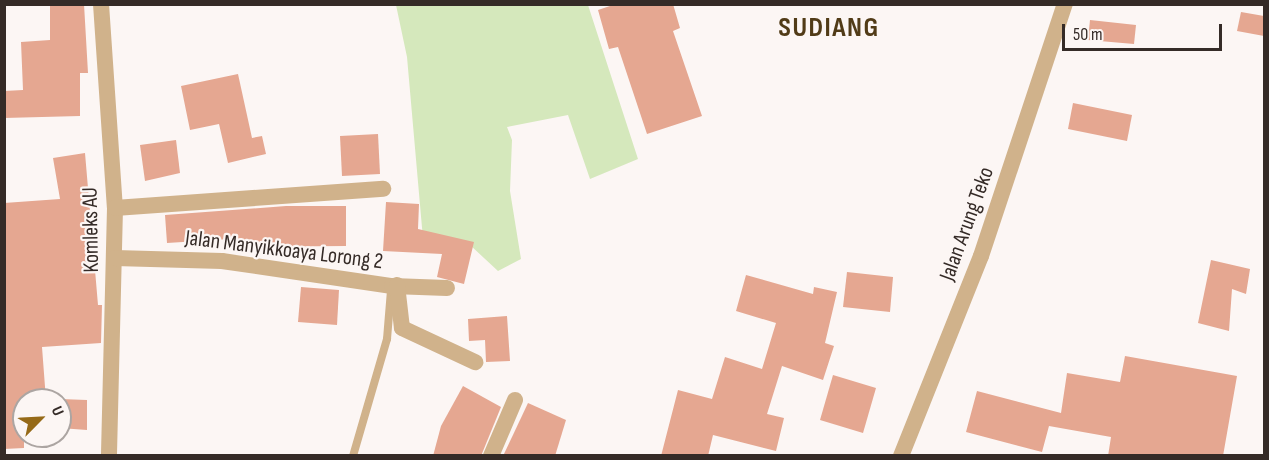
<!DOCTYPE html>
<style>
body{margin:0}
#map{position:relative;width:1269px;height:460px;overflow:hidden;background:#fcf6f4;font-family:"Sofia Sans Condensed",sans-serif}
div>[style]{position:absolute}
.green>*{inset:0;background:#d5e8bc}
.building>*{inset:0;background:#e5a791}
.service>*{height:8px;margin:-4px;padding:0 4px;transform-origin:4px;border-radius:4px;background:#d0b28b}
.minor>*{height:16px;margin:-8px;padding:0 8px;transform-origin:8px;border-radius:8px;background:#d0b28b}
span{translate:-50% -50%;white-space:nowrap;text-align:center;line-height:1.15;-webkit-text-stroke:4.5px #fcf6f4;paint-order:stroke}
.street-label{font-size:22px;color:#352b27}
.district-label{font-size:28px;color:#513b17;font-weight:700;letter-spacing:1.5px}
.frame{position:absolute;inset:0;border:6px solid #352b27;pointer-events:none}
.north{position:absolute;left:12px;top:388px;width:60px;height:60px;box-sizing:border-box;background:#fcf6f4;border:2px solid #aca5a2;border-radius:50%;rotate:66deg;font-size:16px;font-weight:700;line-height:24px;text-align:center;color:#352b27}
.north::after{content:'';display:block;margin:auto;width:21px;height:27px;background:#966a18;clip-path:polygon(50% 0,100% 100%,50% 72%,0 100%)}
.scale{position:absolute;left:1062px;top:24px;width:160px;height:27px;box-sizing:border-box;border:3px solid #352b27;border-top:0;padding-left:8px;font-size:18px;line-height:21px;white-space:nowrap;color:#352b27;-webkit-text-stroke:4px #fcf6f4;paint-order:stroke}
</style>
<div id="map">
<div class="green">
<div style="clip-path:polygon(396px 5px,588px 5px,638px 159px,590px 179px,568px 115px,507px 127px,512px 140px,510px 191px,521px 259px,498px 271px,470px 245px,423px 239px,407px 57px)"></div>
</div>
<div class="building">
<div style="clip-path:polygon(50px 4px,84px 4px,88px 73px,80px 73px,80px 116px,4px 118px,4px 91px,23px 90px,21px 42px,50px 40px)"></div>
<div style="clip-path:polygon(616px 4px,673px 4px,680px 28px,673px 31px,702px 116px,647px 134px,618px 47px,609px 49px,598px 10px)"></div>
<div style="clip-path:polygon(1241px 12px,1264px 16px,1264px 36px,1237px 31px)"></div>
<div style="clip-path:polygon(1090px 20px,1136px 25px,1134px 44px,1088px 40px)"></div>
<div style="clip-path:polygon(238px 74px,252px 138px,262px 136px,266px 154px,228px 163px,219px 124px,190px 130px,181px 86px)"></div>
<div style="clip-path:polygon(1073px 103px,1132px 115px,1127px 141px,1068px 129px)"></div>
<div style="clip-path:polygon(378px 134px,380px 174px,342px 176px,340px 136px)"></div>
<div style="clip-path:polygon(176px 140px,180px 173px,145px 181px,140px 145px)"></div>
<div style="clip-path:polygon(85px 153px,98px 305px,102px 305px,101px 343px,42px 347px,46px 400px,24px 400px,24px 448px,4px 449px,4px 203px,60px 199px,53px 158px)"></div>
<div style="clip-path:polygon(386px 202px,419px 204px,418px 229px,474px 242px,464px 284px,437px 277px,442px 254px,383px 251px)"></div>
<div style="clip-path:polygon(286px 206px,346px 206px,346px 246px,231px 247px,230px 239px,167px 243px,165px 215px)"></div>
<div style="clip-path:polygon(1211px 260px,1250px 269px,1246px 294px,1232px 289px,1229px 331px,1198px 323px)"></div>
<div style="clip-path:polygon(847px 272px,893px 277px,890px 312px,843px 307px)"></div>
<div style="clip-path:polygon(746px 275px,813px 294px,814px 287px,837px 292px,825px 343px,834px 346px,823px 380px,782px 366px,767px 414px,784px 418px,776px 451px,713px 435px,708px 456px,661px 456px,678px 390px,712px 399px,725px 357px,762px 369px,776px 323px,736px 311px)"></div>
<div style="clip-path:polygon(301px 287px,339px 290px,337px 325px,298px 322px)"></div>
<div style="clip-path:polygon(507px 316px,510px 361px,486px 362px,485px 340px,469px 341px,468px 319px)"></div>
<div style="clip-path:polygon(1125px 356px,1237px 376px,1223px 456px,1108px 456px,1111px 437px,1049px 426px,1042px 452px,966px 432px,977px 391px,1061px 413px,1067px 373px,1120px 382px)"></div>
<div style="clip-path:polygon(833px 375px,876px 388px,863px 433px,820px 420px)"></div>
<div style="clip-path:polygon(463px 386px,501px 407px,481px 456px,433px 456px,441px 426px)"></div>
<div style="clip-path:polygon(60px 399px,87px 400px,87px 430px,60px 428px)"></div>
<div style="clip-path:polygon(528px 403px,566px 420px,555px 456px,503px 456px)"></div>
</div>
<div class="service">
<div style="left:353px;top:456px;width:122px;rotate:-73.8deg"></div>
<div style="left:387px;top:339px;width:49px;rotate:-85.3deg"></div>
</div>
<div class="minor">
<div style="left:101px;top:4px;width:204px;rotate:86.1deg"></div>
<div style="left:115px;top:208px;width:248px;rotate:91.4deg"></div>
<div style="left:115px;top:208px;width:269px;rotate:-4.1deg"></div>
<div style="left:115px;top:258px;width:107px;rotate:1.6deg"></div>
<div style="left:222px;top:261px;width:172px;rotate:8.4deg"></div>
<div style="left:392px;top:286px;width:55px;rotate:2.1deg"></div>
<div style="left:397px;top:285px;width:43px;rotate:83.4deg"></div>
<div style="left:402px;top:328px;width:81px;rotate:25deg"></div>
<div style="left:491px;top:456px;width:61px;rotate:-66.8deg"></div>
<div style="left:901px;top:456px;width:215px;rotate:-68.2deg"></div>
<div style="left:981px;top:256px;width:266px;rotate:-71.6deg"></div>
</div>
<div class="street-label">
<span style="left:967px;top:224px;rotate:-70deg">Jalan Arung Teko</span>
<span style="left:91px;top:230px;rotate:-91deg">Komleks AU</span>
<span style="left:284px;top:250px;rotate:7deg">Jalan Manyikkoaya Lorong 2</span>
</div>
<div class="district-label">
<span style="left:829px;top:28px">SUDIANG</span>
</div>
<div class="frame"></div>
<div class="north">U</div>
<div class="scale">50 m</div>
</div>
